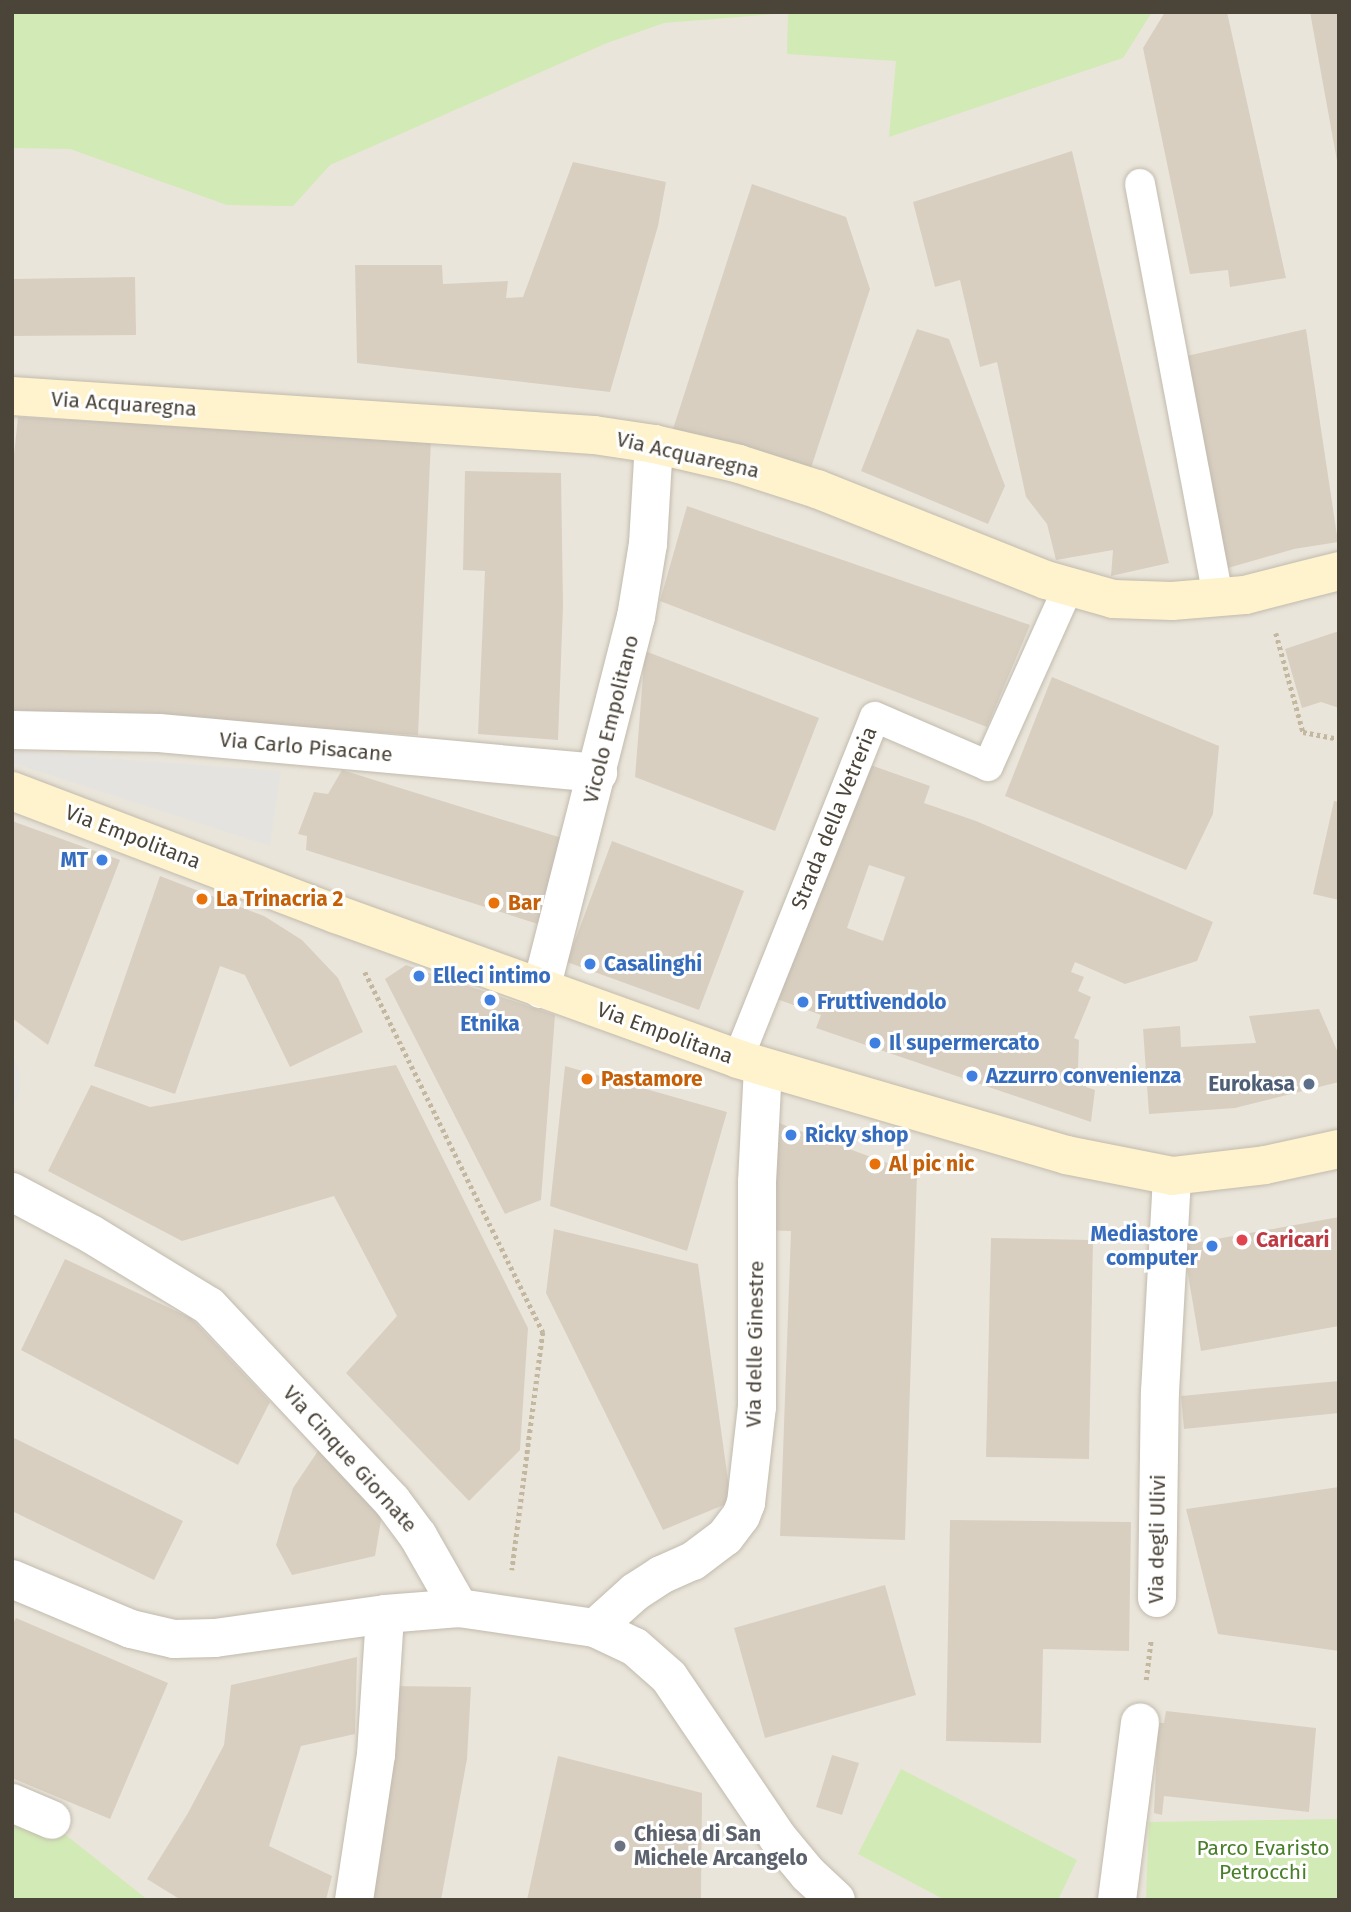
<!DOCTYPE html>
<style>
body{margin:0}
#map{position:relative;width:1351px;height:1912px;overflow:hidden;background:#f6f3ec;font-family:"Fira Sans",sans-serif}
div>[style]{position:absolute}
.residential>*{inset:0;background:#eae5da}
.green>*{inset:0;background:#d2eab5}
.parking>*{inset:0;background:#e5e3e0}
.building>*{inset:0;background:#d8cfc1}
.path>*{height:4.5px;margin-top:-2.25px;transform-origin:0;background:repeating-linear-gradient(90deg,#c4b79f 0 3.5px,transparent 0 7px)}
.roads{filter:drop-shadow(0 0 2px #c2bbae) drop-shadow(0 0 2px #c2bbae)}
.lane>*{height:30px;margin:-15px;padding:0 15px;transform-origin:15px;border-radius:15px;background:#fff}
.street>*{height:38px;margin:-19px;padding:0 19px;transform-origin:19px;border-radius:19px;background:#fff}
.secondary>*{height:38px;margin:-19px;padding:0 19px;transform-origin:19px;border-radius:19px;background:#fff3cd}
.dots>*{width:19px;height:19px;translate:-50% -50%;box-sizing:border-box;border:4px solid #fff;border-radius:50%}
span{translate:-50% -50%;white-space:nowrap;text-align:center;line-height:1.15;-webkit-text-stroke:6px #fff;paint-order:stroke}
.street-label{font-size:21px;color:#4b4439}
.shop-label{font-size:21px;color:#366cbe;font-weight:700}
.right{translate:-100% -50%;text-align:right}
.left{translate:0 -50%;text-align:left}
.food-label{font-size:21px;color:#c56008;font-weight:700}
.service-label{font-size:21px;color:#4e5e75;font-weight:700}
.health-label{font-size:21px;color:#be3a42;font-weight:700}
.worship-label{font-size:21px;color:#5b616d;font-weight:700}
.park-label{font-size:21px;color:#4a7f2a}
.frame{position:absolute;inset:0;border:14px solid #4b4439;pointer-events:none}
</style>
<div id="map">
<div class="residential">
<div style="clip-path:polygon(12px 12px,1339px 12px,1339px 1900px,12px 1900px)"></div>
</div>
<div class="green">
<div style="clip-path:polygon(12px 12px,1152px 12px,1123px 58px,889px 137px,896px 61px,787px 54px,788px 13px,664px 23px,607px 43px,330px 165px,293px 206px,227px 205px,70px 149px,12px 148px)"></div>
<div style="clip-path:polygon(901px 1769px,1077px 1860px,1058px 1900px,945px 1900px,858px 1854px)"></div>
<div style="clip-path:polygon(12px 1809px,67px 1836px,148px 1900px,12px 1900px)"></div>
<div style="clip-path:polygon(1339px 1819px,1339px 1900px,1146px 1900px,1149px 1822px)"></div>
</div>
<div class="parking">
<div style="clip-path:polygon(12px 751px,281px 771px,270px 846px,12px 763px)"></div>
<div style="clip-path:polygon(12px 1055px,20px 1072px,20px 1091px,12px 1110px)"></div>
</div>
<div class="building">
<div style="clip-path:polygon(1165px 12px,1227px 12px,1286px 278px,1230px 287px,1228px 270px,1190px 274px,1143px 48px)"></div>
<div style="clip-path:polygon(1310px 12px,1339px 12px,1339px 161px,1337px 161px)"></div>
<div style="clip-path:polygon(1072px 151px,1169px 563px,1111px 576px,1113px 550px,1056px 560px,1047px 524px,1026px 497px,997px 362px,980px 367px,960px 280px,935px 287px,913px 202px)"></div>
<div style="clip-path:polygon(573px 162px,666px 182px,658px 226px,610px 392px,357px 363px,355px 265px,442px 265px,443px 284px,508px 281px,506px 298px,523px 297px)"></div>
<div style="clip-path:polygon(752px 184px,846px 217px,870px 289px,807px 480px,673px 429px)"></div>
<div style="clip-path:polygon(135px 277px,136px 335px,12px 336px,12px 279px)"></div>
<div style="clip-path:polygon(917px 329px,949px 339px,1005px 486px,988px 524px,861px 471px)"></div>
<div style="clip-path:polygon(1306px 329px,1338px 542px,1294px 549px,1228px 568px,1182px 357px)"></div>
<div style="clip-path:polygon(18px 417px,431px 439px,418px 735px,12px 710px,12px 474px)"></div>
<div style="clip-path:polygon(465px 471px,561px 473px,563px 606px,558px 740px,478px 734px,485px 571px,463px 570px)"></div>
<div style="clip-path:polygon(687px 506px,1030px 625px,987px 727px,660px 601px)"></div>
<div style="clip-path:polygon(1339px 631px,1339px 708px,1321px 702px,1302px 708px,1285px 649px)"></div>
<div style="clip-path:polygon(645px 651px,819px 718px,775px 831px,635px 777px)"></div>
<div style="clip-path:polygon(1052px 677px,1219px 746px,1213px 814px,1186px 870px,1005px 796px)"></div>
<div style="clip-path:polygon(evenodd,862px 762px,930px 786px,924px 803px,976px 821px,1213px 922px,1197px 961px,1125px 984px,1075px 962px,1071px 972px,1084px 977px,1078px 991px,1091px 997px,1074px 1038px,1079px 1040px,1078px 1068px,1087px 1071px,1086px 1087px,1095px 1090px,1091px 1122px,816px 1028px,821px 1015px,777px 999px,862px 762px,869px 865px,905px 877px,883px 941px,847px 928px,869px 865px)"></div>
<div style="clip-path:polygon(342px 770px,565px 839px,541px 925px,306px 850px,307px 836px,298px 834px,314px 792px,328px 794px)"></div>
<div style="clip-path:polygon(1334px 801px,1339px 802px,1339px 900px,1313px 894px)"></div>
<div style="clip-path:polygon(12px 821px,120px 860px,48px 1045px,12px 1018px)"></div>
<div style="clip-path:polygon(612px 841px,744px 891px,699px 1010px,567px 962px)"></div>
<div style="clip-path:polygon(160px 876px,264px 916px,302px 940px,338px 978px,363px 1032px,290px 1067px,245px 975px,220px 966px,175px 1094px,94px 1066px)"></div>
<div style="clip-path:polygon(406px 965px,555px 1015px,541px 1200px,505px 1214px,385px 979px)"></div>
<div style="clip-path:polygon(1319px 1009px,1339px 1055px,1339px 1082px,1235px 1108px,1149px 1114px,1143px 1029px,1180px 1026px,1181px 1047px,1256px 1043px,1249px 1016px)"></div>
<div style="clip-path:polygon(396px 1065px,528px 1328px,520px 1450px,469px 1501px,346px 1373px,397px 1316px,334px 1196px,182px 1241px,48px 1171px,91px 1085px,150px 1107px)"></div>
<div style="clip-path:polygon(565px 1066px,727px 1112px,687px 1251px,550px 1206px)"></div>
<div style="clip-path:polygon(768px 1119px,917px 1174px,905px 1540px,780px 1536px,791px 1231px,762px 1230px)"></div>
<div style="clip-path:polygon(1339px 1217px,1339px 1326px,1201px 1351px,1183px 1245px)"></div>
<div style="clip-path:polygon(554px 1229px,698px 1264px,731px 1502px,663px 1530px,546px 1293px)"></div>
<div style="clip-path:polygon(991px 1238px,1093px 1240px,1089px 1459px,986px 1457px)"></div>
<div style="clip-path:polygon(65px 1259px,191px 1318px,270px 1402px,238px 1465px,21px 1350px)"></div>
<div style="clip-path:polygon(1339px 1381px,1339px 1413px,1184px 1429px,1181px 1396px)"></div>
<div style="clip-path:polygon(12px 1437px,183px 1521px,154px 1580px,12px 1511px)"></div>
<div style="clip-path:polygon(322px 1445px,383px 1508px,375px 1556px,292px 1575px,276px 1545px,293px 1488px)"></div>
<div style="clip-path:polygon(1339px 1487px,1339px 1651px,1218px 1634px,1186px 1509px)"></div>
<div style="clip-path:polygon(950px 1520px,1131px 1522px,1129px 1651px,1043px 1649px,1041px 1743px,946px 1741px)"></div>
<div style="clip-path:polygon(885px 1585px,916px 1695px,765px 1738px,734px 1628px)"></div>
<div style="clip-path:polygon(16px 1618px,168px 1683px,110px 1819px,12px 1778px,12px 1626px)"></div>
<div style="clip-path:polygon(357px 1657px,355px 1734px,301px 1746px,269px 1846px,332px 1876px,326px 1900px,181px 1900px,147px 1879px,188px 1813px,224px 1745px,231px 1685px)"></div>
<div style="clip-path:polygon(389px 1686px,471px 1687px,467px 1759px,441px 1900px,366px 1900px)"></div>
<div style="clip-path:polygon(1166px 1711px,1316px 1728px,1309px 1812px,1164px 1796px,1162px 1815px,1154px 1813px,1158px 1723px,1164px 1723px)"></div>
<div style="clip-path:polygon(832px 1755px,859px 1763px,842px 1815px,816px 1807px)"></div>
<div style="clip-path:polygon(558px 1756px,702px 1793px,701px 1900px,527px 1900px)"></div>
</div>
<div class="path">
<div style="left:1276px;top:633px;width:103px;rotate:74.7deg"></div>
<div style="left:1303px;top:732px;width:37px;rotate:11deg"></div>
<div style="left:365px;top:972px;width:402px;rotate:63.7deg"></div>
<div style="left:543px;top:1332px;width:240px;rotate:97.4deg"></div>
<div style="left:1146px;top:1680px;width:39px;rotate:-83deg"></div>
</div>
<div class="roads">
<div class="lane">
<div style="left:1140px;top:184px;width:420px;rotate:79.3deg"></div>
<div style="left:738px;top:1059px;width:368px;rotate:-68.2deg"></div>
<div style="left:875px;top:717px;width:123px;rotate:23.4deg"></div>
<div style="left:988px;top:766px;width:195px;rotate:-65.8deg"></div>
</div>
<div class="street">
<div style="left:12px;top:730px;width:147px;rotate:1.2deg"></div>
<div style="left:159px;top:733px;width:441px;rotate:5.2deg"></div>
<div style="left:541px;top:989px;width:384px;rotate:-75.7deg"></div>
<div style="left:636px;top:617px;width:74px;rotate:-80.7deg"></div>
<div style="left:648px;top:544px;width:100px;rotate:-86.6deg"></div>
<div style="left:12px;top:1192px;width:89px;rotate:28deg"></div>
<div style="left:91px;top:1234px;width:138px;rotate:31.4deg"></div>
<div style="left:209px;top:1306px;width:267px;rotate:46.8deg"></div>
<div style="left:392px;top:1501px;width:44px;rotate:53.4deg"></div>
<div style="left:418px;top:1536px;width:83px;rotate:60.3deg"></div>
<div style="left:12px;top:1579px;width:129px;rotate:22.8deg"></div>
<div style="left:131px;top:1629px;width:44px;rotate:13.1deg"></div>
<div style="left:174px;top:1639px;width:41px;rotate:-1.4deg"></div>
<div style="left:215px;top:1638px;width:172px;rotate:-8deg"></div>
<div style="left:385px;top:1614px;width:74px;rotate:-4.6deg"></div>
<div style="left:459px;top:1608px;width:137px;rotate:8.4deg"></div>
<div style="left:595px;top:1628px;width:44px;rotate:25.4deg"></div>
<div style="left:635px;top:1647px;width:45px;rotate:41.4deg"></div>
<div style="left:669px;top:1677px;width:194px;rotate:55.9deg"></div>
<div style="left:778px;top:1838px;width:47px;rotate:50.2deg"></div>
<div style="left:808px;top:1874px;width:38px;rotate:43deg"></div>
<div style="left:1157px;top:1598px;width:206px;rotate:-89.2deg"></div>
<div style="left:1160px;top:1392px;width:216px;rotate:-86.8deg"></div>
<div style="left:595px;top:1628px;width:54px;rotate:-42deg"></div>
<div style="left:635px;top:1592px;width:31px;rotate:-33deg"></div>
<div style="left:661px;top:1575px;width:35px;rotate:-24deg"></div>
<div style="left:693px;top:1561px;width:40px;rotate:-37deg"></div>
<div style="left:725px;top:1537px;width:26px;rotate:-53deg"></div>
<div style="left:741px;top:1516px;width:14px;rotate:-69deg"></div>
<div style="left:746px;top:1503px;width:97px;rotate:-83.5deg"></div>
<div style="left:757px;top:1407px;width:225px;rotate:-90deg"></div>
<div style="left:757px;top:1182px;width:114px;rotate:-87deg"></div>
<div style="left:12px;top:1803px;width:43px;rotate:23deg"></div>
<div style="left:354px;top:1900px;width:147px;rotate:-81.4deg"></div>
<div style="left:376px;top:1755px;width:141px;rotate:-86.3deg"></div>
<div style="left:1117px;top:1900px;width:179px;rotate:-82.6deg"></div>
</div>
<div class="secondary">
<div style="left:12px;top:396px;width:583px;rotate:3.83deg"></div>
<div style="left:594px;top:435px;width:61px;rotate:8.5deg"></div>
<div style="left:654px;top:444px;width:87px;rotate:13.2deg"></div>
<div style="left:739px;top:464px;width:82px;rotate:17.8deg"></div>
<div style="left:817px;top:489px;width:246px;rotate:21.7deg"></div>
<div style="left:1046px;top:580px;width:70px;rotate:15.8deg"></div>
<div style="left:1113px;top:599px;width:59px;rotate:1.9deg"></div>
<div style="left:1172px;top:601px;width:73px;rotate:-4.7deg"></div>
<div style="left:1245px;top:595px;width:97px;rotate:-14.3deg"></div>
<div style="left:12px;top:791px;width:347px;rotate:20.8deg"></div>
<div style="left:336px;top:914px;width:427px;rotate:19.8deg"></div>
<div style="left:738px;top:1059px;width:342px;rotate:16.3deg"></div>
<div style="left:1066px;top:1155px;width:108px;rotate:11.2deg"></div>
<div style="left:1172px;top:1176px;width:94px;rotate:-6.7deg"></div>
<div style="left:1265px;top:1165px;width:76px;rotate:-12.2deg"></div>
</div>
</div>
<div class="dots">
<div style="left:102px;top:860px;background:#3f7fe0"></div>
<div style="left:202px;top:899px;background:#e8710a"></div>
<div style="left:494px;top:903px;background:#e8710a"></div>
<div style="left:590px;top:964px;background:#3f7fe0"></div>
<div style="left:419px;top:976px;background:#3f7fe0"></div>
<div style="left:490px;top:1000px;background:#3f7fe0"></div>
<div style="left:803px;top:1002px;background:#3f7fe0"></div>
<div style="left:875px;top:1043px;background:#3f7fe0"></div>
<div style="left:972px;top:1076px;background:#3f7fe0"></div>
<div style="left:587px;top:1079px;background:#e8710a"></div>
<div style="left:1309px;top:1084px;background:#5c6f8a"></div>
<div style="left:791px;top:1135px;background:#3f7fe0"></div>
<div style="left:875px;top:1164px;background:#e8710a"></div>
<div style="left:1242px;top:1240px;background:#e0444e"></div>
<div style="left:1212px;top:1246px;background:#3f7fe0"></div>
<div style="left:620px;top:1846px;background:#6b7280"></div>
</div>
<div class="street-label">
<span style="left:124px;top:404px;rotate:4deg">Via Acquaregna</span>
<span style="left:688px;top:455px;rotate:13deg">Via Acquaregna</span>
<span style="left:611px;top:719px;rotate:-76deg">Vicolo Empolitano</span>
<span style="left:306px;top:747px;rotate:5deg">Via Carlo Pisacane</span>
<span style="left:834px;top:818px;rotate:-68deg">Strada della Vetreria</span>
<span style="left:133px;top:837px;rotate:21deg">Via Empolitana</span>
<span style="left:665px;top:1033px;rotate:20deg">Via Empolitana</span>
<span style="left:755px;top:1344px;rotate:-89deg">Via delle Ginestre</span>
<span style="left:350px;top:1459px;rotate:48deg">Via Cinque Giornate</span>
<span style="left:1157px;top:1539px;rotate:-89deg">Via degli Ulivi</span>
</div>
<div class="shop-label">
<span class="right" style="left:88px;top:860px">MT</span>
<span class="left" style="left:604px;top:964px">Casalinghi</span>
<span class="left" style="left:433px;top:976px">Elleci intimo</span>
<span class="left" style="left:817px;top:1002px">Fruttivendolo</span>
<span style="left:490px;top:1024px">Etnika</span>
<span class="left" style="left:889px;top:1043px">Il supermercato</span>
<span class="left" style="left:986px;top:1076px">Azzurro convenienza</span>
<span class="left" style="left:805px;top:1135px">Ricky shop</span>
<span class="right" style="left:1198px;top:1246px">Mediastore<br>computer</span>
</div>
<div class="food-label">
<span class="left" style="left:216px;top:899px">La Trinacria 2</span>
<span class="left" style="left:508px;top:903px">Bar</span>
<span class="left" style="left:601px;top:1079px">Pastamore</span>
<span class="left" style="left:889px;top:1164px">Al pic nic</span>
</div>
<div class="service-label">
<span class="right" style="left:1295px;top:1084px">Eurokasa</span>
</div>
<div class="health-label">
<span class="left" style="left:1256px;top:1240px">Caricari</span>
</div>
<div class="worship-label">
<span class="left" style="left:634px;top:1846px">Chiesa di San<br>Michele Arcangelo</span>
</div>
<div class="park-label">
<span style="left:1263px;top:1860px">Parco Evaristo<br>Petrocchi</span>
</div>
<div class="frame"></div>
</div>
